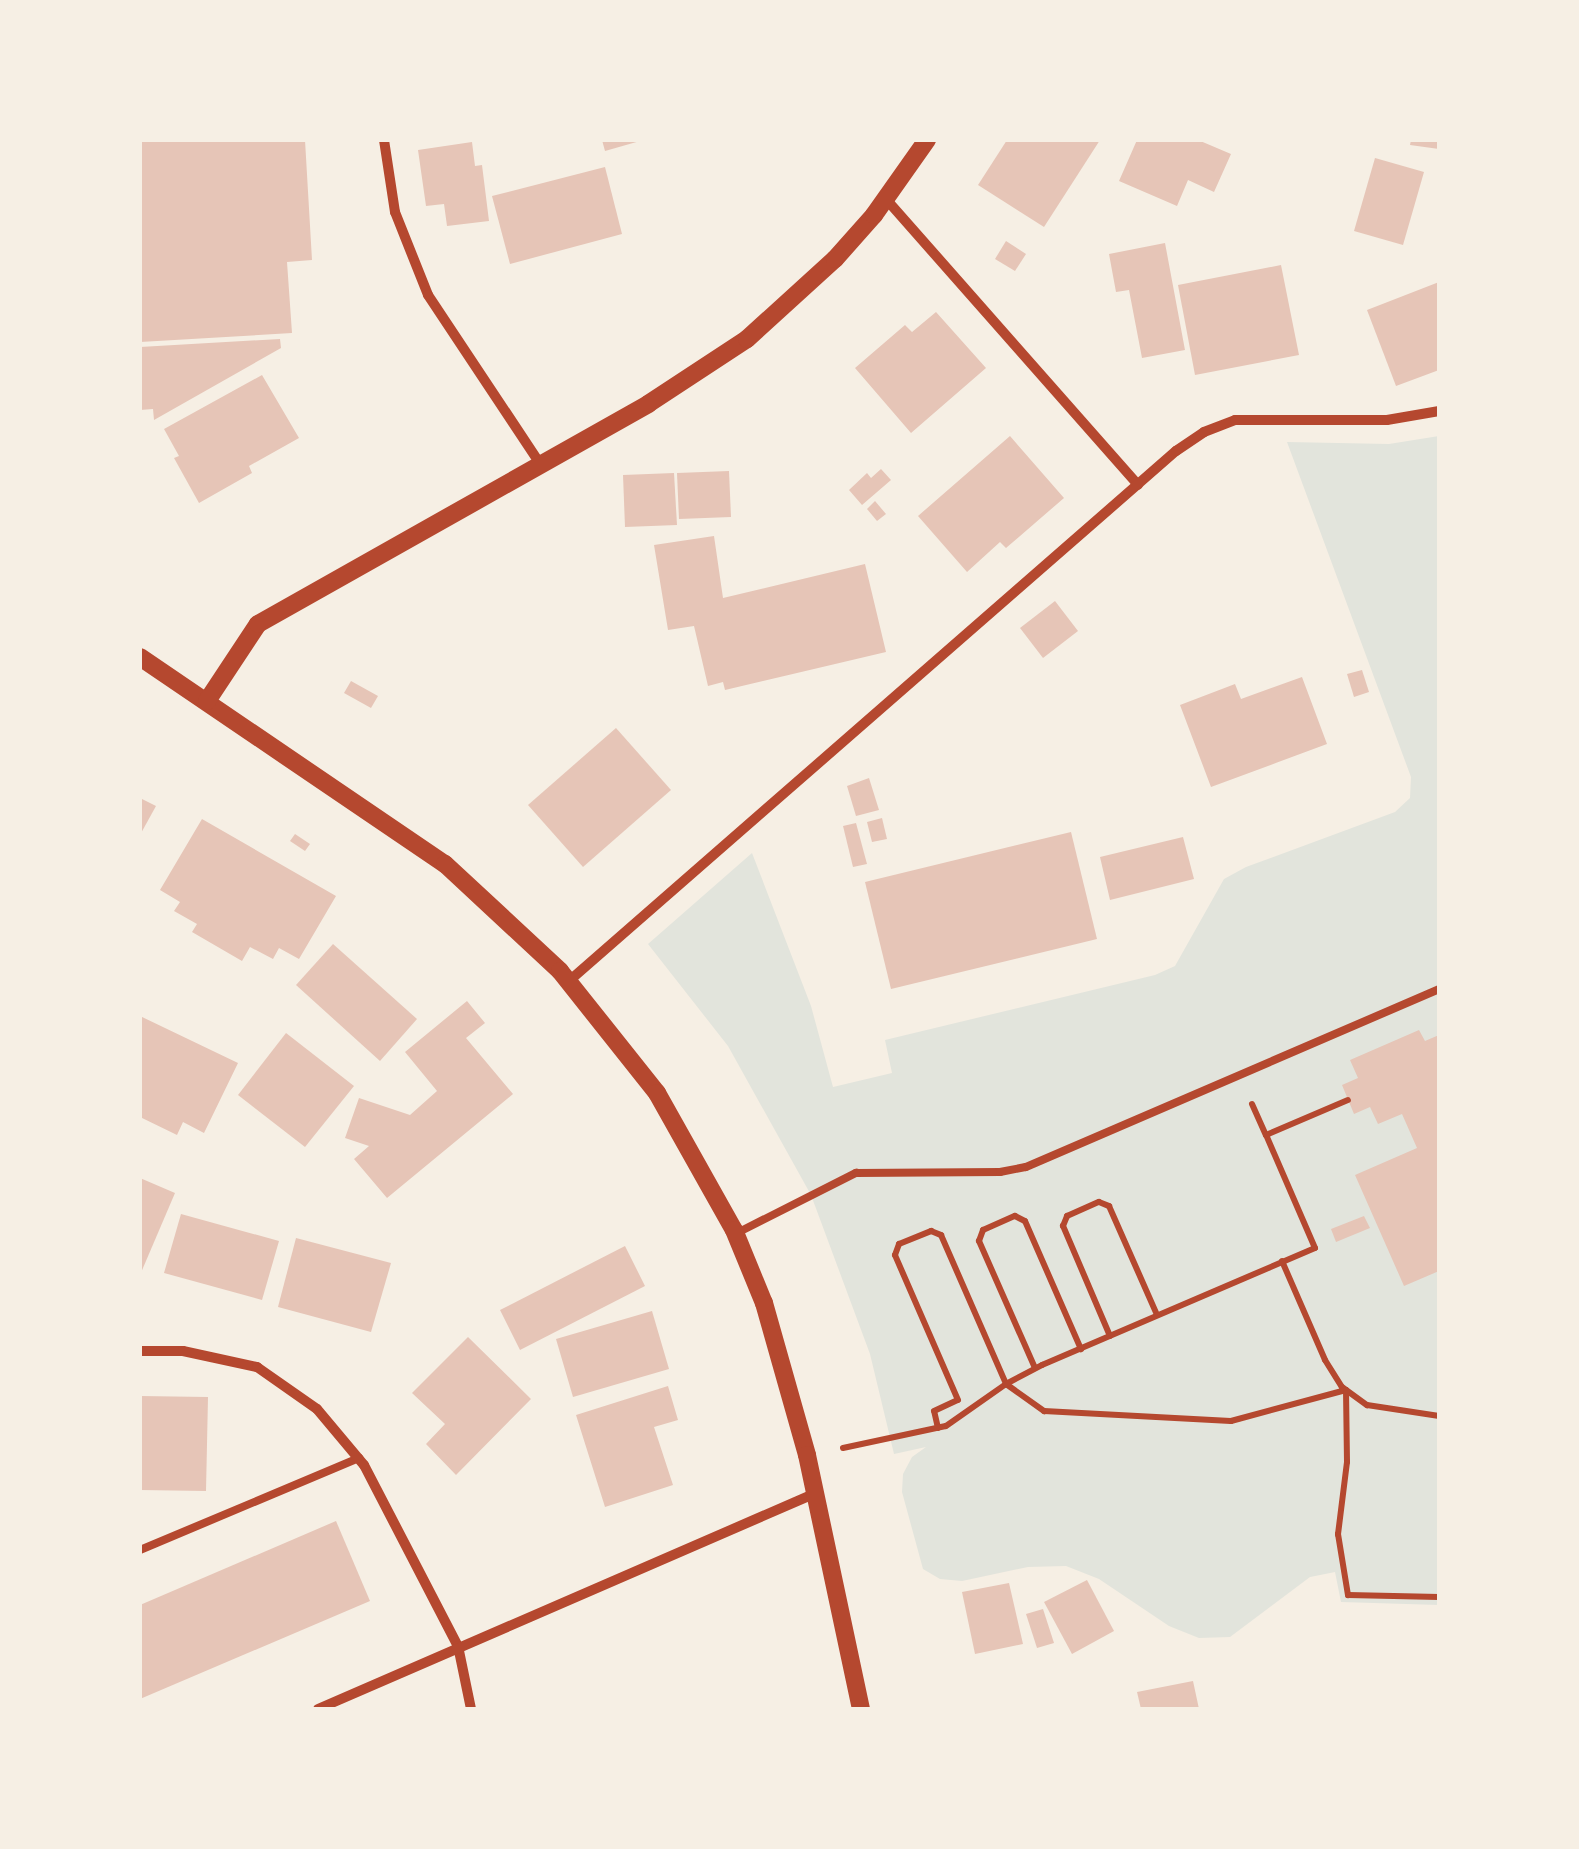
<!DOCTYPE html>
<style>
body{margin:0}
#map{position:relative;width:1579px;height:1849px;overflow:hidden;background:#f6efe4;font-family:"Noto Sans",sans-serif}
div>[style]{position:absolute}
.green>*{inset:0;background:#e2e4dc}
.building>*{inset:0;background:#e6c5b7}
.path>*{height:6px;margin:-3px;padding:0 3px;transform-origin:3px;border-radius:3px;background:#b5482f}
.service>*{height:8px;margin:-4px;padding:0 4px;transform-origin:4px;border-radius:4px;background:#b5482f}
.minor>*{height:10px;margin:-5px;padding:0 5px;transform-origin:5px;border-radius:5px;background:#b5482f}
.tertiary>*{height:18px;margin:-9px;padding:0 9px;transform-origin:9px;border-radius:9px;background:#b5482f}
span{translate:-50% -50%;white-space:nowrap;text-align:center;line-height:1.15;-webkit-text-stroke:8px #f6efe4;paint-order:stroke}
.frame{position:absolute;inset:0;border:142px solid #f6efe4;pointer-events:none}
</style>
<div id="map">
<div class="green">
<div style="clip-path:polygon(1439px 436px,1439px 1605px,1341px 1602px,1335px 1572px,1310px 1577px,1230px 1637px,1199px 1638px,1169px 1626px,1099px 1579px,1066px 1566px,1028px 1567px,962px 1581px,940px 1579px,923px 1569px,902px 1492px,903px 1474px,912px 1457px,926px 1447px,894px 1454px,870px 1354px,811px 1195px,728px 1046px,648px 944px,752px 853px,811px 1006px,833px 1087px,892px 1073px,885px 1040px,1155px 975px,1175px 966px,1224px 879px,1246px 867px,1395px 812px,1410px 798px,1411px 777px,1287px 442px,1389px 444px)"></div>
</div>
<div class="building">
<div style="clip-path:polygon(140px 140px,305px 140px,312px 260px,287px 262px,292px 333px,140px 342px)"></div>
<div style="clip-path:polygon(602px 140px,640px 140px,640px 141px,605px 151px)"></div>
<div style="clip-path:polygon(1007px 140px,1100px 140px,1044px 227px,978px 185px)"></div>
<div style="clip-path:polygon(1137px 140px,1198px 140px,1231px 154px,1214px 192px,1188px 180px,1177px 206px,1119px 181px)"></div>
<div style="clip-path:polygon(1411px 140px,1439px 140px,1439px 149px,1410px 145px)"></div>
<div style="clip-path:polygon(472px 142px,475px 166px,482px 165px,489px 221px,447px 226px,444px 204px,426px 206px,418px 150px)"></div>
<div style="clip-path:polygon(1375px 158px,1424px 172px,1403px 245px,1354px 231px)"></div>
<div style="clip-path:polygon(605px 167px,622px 234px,510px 264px,492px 196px)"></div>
<div style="clip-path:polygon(1006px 241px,1026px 254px,1015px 271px,995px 259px)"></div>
<div style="clip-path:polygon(1165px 243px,1185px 350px,1142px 358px,1129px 290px,1116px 292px,1109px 254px)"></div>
<div style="clip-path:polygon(1281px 265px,1299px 355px,1195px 375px,1178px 285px)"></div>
<div style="clip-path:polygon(1439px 282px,1439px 370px,1396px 386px,1367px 310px)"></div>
<div style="clip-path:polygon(936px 312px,986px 368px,911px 433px,855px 368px,905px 325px,912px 332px)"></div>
<div style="clip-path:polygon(280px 339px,281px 348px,154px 420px,153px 409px,140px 410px,140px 347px)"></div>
<div style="clip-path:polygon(262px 375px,299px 438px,249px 466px,252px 473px,199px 503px,174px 458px,179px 456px,164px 429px)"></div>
<div style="clip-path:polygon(1010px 436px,1064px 498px,1006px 548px,1000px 542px,967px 572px,918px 516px)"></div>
<div style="clip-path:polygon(881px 469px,891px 480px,862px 505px,849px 490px,867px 473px,871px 478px)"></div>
<div style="clip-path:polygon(729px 471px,731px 517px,679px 519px,677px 473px)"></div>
<div style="clip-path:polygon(674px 473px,677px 525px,625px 527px,623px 475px)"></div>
<div style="clip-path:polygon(875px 501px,886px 514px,877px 521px,867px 509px)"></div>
<div style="clip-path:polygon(714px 536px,723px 598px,865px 564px,886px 652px,725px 690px,723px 682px,708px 686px,694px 626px,668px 630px,654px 545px)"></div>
<div style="clip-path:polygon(1055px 601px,1078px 631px,1043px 658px,1020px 628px)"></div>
<div style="clip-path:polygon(1362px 670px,1369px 692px,1354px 697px,1347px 674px)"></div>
<div style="clip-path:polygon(1302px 677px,1327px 744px,1211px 787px,1180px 705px,1235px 684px,1241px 699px)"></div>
<div style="clip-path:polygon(351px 681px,378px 696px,371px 708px,344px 693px)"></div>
<div style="clip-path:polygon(616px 728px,671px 790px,583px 867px,528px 805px)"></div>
<div style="clip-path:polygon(869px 778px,879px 810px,856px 816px,847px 786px)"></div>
<div style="clip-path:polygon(140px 798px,156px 806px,140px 835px)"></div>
<div style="clip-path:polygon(882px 818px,887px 839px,872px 842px,867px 822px)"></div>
<div style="clip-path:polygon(202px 819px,336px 896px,299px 959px,279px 948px,273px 959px,250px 947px,242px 961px,192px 932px,197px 924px,174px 911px,180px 902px,160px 890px)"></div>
<div style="clip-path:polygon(856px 823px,867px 864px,853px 867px,843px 826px)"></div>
<div style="clip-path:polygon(1071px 832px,1097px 939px,891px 989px,865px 882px)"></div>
<div style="clip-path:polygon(295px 834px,310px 844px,305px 851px,290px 841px)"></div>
<div style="clip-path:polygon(1183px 837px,1194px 879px,1110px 900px,1100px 857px)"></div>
<div style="clip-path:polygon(333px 944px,417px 1019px,380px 1061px,296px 985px)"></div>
<div style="clip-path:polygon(467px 1001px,485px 1023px,466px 1038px,513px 1094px,387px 1198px,354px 1159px,369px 1146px,345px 1138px,359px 1098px,410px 1115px,437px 1091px,405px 1052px)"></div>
<div style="clip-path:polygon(140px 1016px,238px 1063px,204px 1133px,183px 1122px,177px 1135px,140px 1117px)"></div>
<div style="clip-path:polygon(1419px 1030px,1425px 1041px,1439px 1035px,1439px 1271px,1404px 1286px,1355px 1175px,1417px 1148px,1402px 1114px,1378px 1124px,1370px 1107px,1354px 1114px,1342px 1085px,1358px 1078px,1350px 1060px)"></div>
<div style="clip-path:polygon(286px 1033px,354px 1086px,305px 1147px,238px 1095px)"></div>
<div style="clip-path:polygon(140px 1178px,175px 1193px,140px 1275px)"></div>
<div style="clip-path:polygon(181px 1214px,279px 1241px,262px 1300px,164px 1273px)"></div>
<div style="clip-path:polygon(1364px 1216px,1370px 1228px,1336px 1242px,1331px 1229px)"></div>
<div style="clip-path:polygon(296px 1238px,391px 1263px,371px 1332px,278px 1307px)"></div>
<div style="clip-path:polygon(625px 1246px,645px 1286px,520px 1350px,500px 1310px)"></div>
<div style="clip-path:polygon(652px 1311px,669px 1369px,573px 1397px,556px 1339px)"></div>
<div style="clip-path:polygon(468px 1337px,531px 1399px,456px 1475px,426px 1444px,445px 1424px,412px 1393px)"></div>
<div style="clip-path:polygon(668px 1386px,678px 1420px,654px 1427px,673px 1485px,605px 1507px,576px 1415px)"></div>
<div style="clip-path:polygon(140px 1396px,208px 1397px,206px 1491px,140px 1490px)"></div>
<div style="clip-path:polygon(336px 1521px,370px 1601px,140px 1699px,140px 1605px)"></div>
<div style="clip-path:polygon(1087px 1580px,1114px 1631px,1072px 1654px,1044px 1602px)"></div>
<div style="clip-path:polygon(1009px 1583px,1023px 1644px,975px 1654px,962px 1592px)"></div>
<div style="clip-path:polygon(1043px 1609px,1054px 1643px,1037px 1648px,1026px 1614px)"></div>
<div style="clip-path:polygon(1193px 1681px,1199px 1709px,1141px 1709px,1137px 1692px)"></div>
</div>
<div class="path">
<div style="left:1252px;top:1104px;width:34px;rotate:66deg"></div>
<div style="left:1282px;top:1261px;width:108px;rotate:66.5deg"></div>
<div style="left:1325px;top:1360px;width:32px;rotate:58deg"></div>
<div style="left:1342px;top:1387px;width:31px;rotate:36deg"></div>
<div style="left:1367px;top:1405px;width:73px;rotate:8.7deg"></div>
<div style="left:1110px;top:1336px;width:120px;rotate:-113.1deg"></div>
<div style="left:1063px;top:1226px;width:11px;rotate:-68deg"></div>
<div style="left:1067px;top:1216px;width:35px;rotate:-24deg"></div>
<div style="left:1099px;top:1202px;width:11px;rotate:22deg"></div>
<div style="left:1109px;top:1206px;width:119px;rotate:66.2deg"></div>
<div style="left:1035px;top:1368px;width:139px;rotate:-113.8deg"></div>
<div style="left:979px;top:1241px;width:12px;rotate:-70deg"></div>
<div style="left:983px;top:1230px;width:35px;rotate:-24deg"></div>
<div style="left:1015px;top:1216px;width:11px;rotate:27deg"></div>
<div style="left:1025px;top:1221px;width:140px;rotate:66.4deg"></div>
<div style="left:938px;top:1428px;width:17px;rotate:-103deg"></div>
<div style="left:934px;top:1411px;width:26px;rotate:-25deg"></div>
<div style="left:958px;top:1400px;width:158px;rotate:-113.5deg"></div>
<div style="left:895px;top:1255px;width:12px;rotate:-70deg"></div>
<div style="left:899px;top:1244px;width:35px;rotate:-22deg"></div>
<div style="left:931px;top:1231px;width:11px;rotate:22deg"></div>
<div style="left:941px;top:1235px;width:163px;rotate:66.4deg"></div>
<div style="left:1006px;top:1384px;width:47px;rotate:35.4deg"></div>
<div style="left:1044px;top:1411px;width:187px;rotate:3.1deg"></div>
<div style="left:1231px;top:1421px;width:119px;rotate:-15.1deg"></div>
<div style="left:1346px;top:1390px;width:72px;rotate:89.2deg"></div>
<div style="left:1347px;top:1462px;width:73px;rotate:97.1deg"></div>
<div style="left:1338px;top:1534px;width:62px;rotate:80.7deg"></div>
<div style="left:1348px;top:1595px;width:91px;rotate:1.3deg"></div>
<div style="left:843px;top:1448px;width:105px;rotate:-12.1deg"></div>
<div style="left:946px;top:1426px;width:73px;rotate:-35deg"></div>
<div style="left:1006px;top:1384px;width:41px;rotate:-27.8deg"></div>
<div style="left:1042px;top:1365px;width:297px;rotate:-23.2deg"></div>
<div style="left:1315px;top:1248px;width:123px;rotate:-113.4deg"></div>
<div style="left:1266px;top:1135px;width:89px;rotate:-23.1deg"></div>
</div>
<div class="service">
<div style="left:735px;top:1234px;width:136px;rotate:-26.8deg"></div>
<div style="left:856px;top:1173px;width:144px;rotate:-0.4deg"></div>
<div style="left:1000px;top:1172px;width:26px;rotate:-11deg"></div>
<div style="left:1026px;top:1167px;width:450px;rotate:-23.3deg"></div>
<div style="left:140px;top:1550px;width:238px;rotate:-22.8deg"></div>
</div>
<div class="minor">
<div style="left:384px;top:140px;width:73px;rotate:81.3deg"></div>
<div style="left:395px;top:212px;width:89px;rotate:68.3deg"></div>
<div style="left:428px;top:295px;width:204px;rotate:56.4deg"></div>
<div style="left:886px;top:199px;width:381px;rotate:48.6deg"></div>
<div style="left:569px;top:981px;width:806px;rotate:-41.13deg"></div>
<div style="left:1176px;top:451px;width:34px;rotate:-34deg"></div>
<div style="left:1204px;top:432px;width:33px;rotate:-21deg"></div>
<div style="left:1235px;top:420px;width:152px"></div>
<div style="left:1387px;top:420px;width:53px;rotate:-9.8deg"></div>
<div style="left:140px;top:1351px;width:43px"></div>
<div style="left:183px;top:1351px;width:76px;rotate:12.2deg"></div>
<div style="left:257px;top:1367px;width:73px;rotate:35deg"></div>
<div style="left:317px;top:1409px;width:73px;rotate:50deg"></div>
<div style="left:364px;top:1465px;width:204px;rotate:62.6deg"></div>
<div style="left:458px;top:1646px;width:64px;rotate:78.3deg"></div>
<div style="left:318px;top:1709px;width:543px;rotate:-23.45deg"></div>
</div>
<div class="tertiary">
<div style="left:140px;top:657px;width:369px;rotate:34.2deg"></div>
<div style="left:445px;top:864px;width:157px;rotate:42.9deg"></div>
<div style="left:560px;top:971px;width:156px;rotate:51.5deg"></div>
<div style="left:657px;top:1093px;width:157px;rotate:60.7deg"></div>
<div style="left:734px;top:1230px;width:79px;rotate:67.7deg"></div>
<div style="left:764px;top:1303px;width:158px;rotate:74.2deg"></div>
<div style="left:807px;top:1455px;width:260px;rotate:78deg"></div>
<div style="left:207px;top:701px;width:92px;rotate:-56.5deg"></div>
<div style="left:258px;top:624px;width:448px;rotate:-29.4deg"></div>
<div style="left:648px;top:404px;width:118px;rotate:-33.3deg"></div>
<div style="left:747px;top:339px;width:119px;rotate:-42.3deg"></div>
<div style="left:835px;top:259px;width:59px;rotate:-48.4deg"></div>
<div style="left:874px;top:215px;width:92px;rotate:-54.8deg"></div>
</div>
<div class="frame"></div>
</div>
